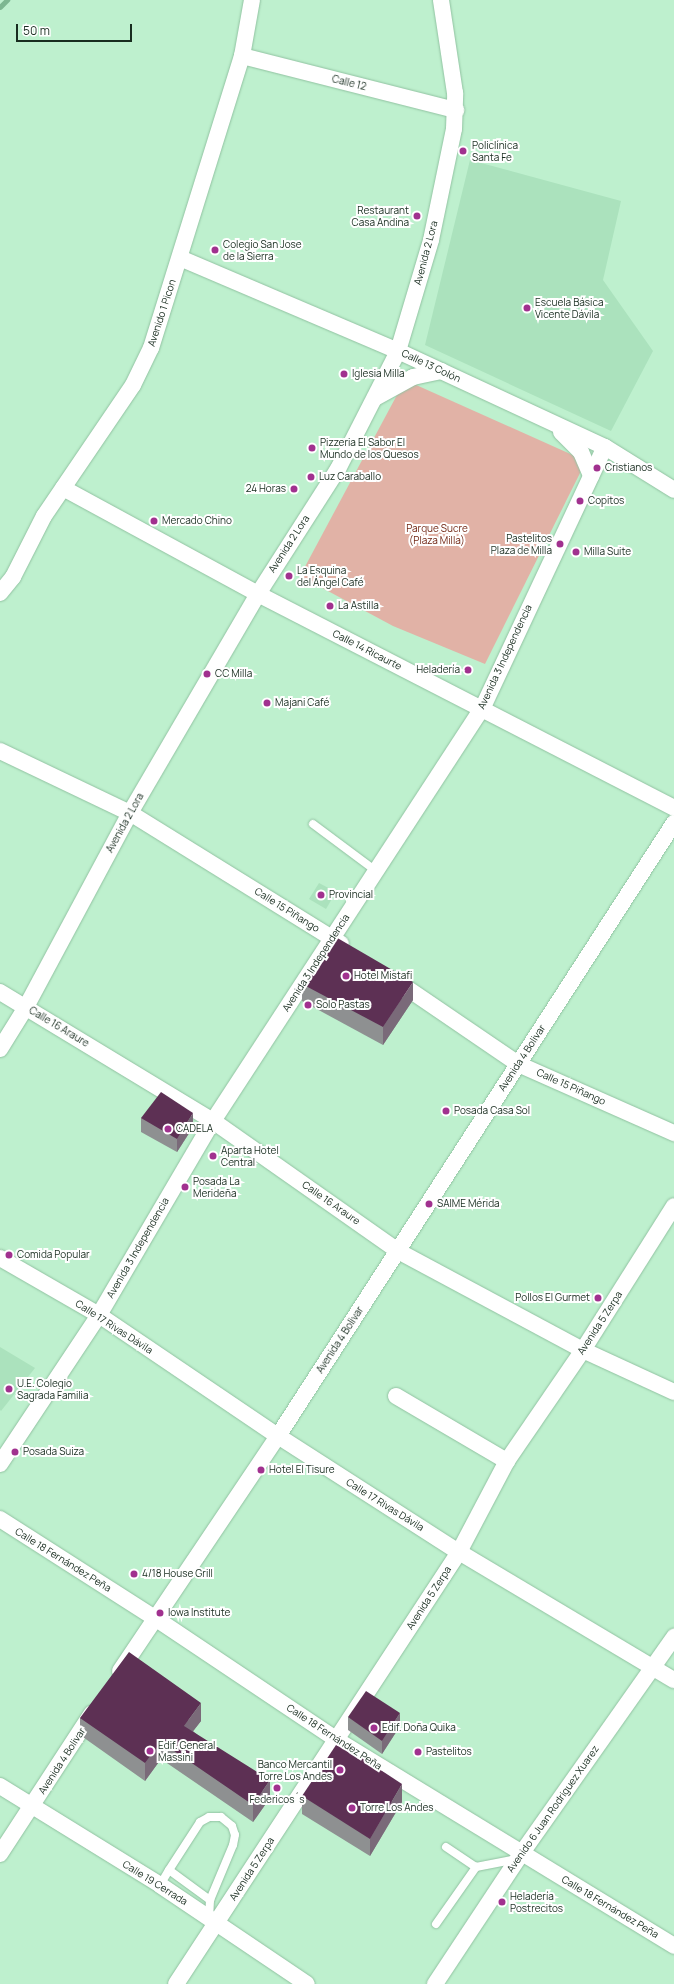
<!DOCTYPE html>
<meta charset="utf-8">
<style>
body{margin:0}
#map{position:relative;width:674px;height:1984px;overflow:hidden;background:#bef0ce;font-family:Manrope,sans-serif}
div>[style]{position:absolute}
.built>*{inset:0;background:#abe2bd}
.green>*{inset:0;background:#e1b2a6}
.stream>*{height:4.5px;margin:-2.25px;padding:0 2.25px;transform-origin:2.25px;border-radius:2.25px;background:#7db791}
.roads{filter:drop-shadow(0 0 1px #91c2a1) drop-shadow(0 0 1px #91c2a1)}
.service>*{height:8px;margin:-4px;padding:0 4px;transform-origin:4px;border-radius:4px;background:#fff}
.minor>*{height:16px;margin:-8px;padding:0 8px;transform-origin:8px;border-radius:8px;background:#fff}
.wall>*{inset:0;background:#8e9091}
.shaded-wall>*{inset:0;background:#7a6a79}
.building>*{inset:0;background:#5d3054}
.dots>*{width:11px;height:11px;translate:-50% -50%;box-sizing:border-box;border:2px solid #fff;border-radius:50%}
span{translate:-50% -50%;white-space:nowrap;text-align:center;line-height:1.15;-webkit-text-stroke:4px #fff;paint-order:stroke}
.street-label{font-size:10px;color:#182c1f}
.poi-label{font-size:10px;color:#182c1f}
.left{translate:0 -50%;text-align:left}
.right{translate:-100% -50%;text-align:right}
.park-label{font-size:10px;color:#6c1f0c}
.scale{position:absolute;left:16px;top:24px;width:116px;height:18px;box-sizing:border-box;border:2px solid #182c1f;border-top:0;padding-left:5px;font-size:12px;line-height:14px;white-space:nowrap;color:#182c1f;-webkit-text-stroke:3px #fff;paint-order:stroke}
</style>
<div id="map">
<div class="built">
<div style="clip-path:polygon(470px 160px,621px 201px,603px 280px,653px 351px,611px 431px,425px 345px)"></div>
<div style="clip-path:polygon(319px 883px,336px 892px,326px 909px,309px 899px)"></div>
<div style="clip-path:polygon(0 1347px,35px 1368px,1px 1411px,0 1410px)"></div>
</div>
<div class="green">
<div style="clip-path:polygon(405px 380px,586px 461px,485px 664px,393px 626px,300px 576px)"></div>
</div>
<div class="stream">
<div style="left:0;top:7px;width:10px;rotate:-45deg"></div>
</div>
<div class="roads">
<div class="service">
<div style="left:313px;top:824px;width:79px;rotate:36.7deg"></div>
<div style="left:446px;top:1847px;width:36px;rotate:34deg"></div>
<div style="left:476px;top:1867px;width:42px;rotate:-11deg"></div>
<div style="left:169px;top:1870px;width:57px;rotate:-57.1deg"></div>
<div style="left:200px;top:1822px;width:10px;rotate:-29deg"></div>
<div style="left:209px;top:1817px;width:12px"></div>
<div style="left:221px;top:1817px;width:14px;rotate:39deg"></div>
<div style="left:232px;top:1826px;width:9px;rotate:72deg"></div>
<div style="left:235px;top:1835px;width:10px;rotate:101deg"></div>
<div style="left:233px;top:1845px;width:60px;rotate:112.7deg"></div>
<div style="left:210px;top:1900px;width:18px;rotate:93deg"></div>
<div style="left:160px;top:1885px;width:17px;rotate:-59deg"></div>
<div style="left:169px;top:1870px;width:51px;rotate:36.2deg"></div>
<div style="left:436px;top:1924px;width:70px;rotate:-54.9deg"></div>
</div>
<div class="minor">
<div style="left:242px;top:56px;width:221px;rotate:14.2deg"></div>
<div style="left:180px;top:258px;width:237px;rotate:23.1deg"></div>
<div style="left:398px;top:351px;width:228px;rotate:24.9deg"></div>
<div style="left:605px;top:447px;width:81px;rotate:31.9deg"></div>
<div style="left:375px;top:398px;width:43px;rotate:-28.9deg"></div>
<div style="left:413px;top:377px;width:29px;rotate:-12deg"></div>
<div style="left:561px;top:432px;width:28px;rotate:45deg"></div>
<div style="left:581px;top:452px;width:26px;rotate:67deg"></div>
<div style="left:63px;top:488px;width:222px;rotate:28.5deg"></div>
<div style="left:258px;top:594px;width:468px;rotate:27.2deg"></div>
<div style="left:0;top:593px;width:21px;rotate:-51deg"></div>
<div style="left:13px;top:577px;width:68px;rotate:-63.1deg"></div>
<div style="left:44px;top:516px;width:158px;rotate:-55.8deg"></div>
<div style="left:133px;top:385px;width:41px;rotate:-64.1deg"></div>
<div style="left:151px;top:348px;width:306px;rotate:-72.7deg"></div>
<div style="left:242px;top:56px;width:57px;rotate:-79.9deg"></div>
<div style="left:0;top:751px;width:144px;rotate:25.5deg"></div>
<div style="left:130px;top:813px;width:248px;rotate:31.8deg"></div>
<div style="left:395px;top:980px;width:149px;rotate:34.3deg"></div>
<div style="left:518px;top:1064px;width:171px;rotate:23.9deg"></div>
<div style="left:0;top:992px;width:249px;rotate:31.2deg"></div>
<div style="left:213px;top:1121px;width:226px;rotate:35.1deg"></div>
<div style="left:398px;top:1251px;width:210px;rotate:28.2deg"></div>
<div style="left:583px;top:1350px;width:100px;rotate:24.8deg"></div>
<div style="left:0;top:1049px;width:49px;rotate:-58.2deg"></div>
<div style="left:26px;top:1007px;width:220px;rotate:-61.8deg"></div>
<div style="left:130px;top:813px;width:254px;rotate:-59.7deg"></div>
<div style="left:258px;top:594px;width:148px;rotate:-57.4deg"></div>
<div style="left:338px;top:469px;width:132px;rotate:-63deg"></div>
<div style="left:398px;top:351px;width:116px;rotate:-73.4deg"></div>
<div style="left:431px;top:240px;width:113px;rotate:-78.3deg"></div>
<div style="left:454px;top:129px;width:36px;rotate:-88deg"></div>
<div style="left:455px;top:93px;width:94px;rotate:-98.6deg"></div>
<div style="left:0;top:1258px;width:114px;rotate:29.9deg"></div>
<div style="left:99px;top:1315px;width:216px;rotate:34.1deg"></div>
<div style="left:278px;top:1436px;width:215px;rotate:32.7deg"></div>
<div style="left:459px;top:1552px;width:250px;rotate:30.8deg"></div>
<div style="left:396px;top:1396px;width:129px;rotate:30.4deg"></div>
<div style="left:0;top:1464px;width:179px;rotate:-56.4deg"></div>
<div style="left:99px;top:1315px;width:225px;rotate:-59.6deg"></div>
<div style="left:213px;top:1121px;width:492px;rotate:-56.9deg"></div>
<div style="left:482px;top:709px;width:289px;rotate:-64.9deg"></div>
<div style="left:0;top:1519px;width:184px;rotate:32.6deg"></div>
<div style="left:155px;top:1618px;width:219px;rotate:33.8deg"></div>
<div style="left:337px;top:1740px;width:395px;rotate:31.4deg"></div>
<div style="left:120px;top:1671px;width:283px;rotate:-56.1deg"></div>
<div style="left:278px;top:1436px;width:730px;rotate:-57.14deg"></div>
<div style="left:0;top:1786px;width:188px;rotate:31.7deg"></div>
<div style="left:160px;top:1885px;width:177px;rotate:34deg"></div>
<div style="left:0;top:1854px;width:168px;rotate:-56.9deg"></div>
<div style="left:176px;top:1984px;width:516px;rotate:-56.77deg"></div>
<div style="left:459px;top:1552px;width:103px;rotate:-62.2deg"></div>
<div style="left:507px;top:1461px;width:135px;rotate:-55.6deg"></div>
<div style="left:583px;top:1350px;width:170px;rotate:-57.7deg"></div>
<div style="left:435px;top:1984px;width:156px;rotate:-56.5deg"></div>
<div style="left:521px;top:1854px;width:266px;rotate:-54.8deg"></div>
</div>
</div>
<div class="wall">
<div style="clip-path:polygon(302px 984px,413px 1000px,383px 1045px,302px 1001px)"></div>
<div style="clip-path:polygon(141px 1118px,193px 1127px,177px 1152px,141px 1132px)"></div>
<div style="clip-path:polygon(348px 1717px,400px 1726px,382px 1754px,348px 1730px)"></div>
<div style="clip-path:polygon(80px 1718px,201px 1721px,193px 1731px,270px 1798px,253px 1822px,161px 1759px,145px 1781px,80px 1735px)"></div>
<div style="clip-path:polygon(302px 1796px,402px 1802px,370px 1856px,302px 1814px)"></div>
</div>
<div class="shaded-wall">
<div style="clip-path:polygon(413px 982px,413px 1000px,383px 1045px,383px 1027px)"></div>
<div style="clip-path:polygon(193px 1113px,193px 1127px,177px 1152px,177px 1139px)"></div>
<div style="clip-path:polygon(201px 1703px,201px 1721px,184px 1743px,184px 1726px)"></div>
<div style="clip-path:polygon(400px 1713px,400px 1726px,382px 1754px,382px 1741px)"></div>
<div style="clip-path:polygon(161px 1742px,161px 1759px,145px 1781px,145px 1763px)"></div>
<div style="clip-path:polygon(270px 1780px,270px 1798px,253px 1822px,253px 1805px)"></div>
<div style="clip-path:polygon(402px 1784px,402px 1802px,370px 1856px,370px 1839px)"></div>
</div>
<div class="building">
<div style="clip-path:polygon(334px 936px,413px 982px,383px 1027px,302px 984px)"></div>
<div style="clip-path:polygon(161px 1092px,193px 1113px,177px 1139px,141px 1118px)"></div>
<div style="clip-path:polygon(129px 1652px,201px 1703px,184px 1726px,270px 1780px,253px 1805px,161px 1742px,145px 1763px,80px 1718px)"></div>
<div style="clip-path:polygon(366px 1691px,400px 1713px,382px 1741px,348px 1717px)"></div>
<div style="clip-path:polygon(338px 1742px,402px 1784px,370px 1839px,302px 1796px)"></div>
</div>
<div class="dots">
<div style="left:463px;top:151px;background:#a1318f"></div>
<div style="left:417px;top:216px;background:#a1318f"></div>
<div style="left:215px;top:250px;background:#a1318f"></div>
<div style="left:527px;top:308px;background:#a1318f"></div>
<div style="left:344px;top:374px;background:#a1318f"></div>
<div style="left:312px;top:448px;background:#a1318f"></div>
<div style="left:597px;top:468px;background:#a1318f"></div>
<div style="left:311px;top:477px;background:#a1318f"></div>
<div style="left:294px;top:489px;background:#a1318f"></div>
<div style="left:580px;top:501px;background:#a1318f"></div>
<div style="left:154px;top:521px;background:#a1318f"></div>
<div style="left:560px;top:544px;background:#a1318f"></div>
<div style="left:576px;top:552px;background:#a1318f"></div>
<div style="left:289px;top:576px;background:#a1318f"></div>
<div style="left:330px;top:606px;background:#a1318f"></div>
<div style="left:468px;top:670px;background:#a1318f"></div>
<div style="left:207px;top:674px;background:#a1318f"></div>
<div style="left:267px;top:703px;background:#a1318f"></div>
<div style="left:321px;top:895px;background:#a1318f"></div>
<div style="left:346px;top:976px;background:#a1318f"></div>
<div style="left:308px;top:1005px;background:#a1318f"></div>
<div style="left:446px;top:1111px;background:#a1318f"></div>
<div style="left:168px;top:1129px;background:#a1318f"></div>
<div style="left:213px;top:1156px;background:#a1318f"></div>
<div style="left:185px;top:1187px;background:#a1318f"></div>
<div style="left:429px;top:1204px;background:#a1318f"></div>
<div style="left:9px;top:1255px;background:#a1318f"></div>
<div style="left:598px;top:1298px;background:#a1318f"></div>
<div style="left:9px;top:1389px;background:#a1318f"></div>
<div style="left:15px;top:1452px;background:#a1318f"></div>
<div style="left:261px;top:1470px;background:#a1318f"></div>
<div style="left:134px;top:1574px;background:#a1318f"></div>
<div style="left:160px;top:1613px;background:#a1318f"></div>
<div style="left:374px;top:1728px;background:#a1318f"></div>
<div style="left:150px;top:1751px;background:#a1318f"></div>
<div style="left:418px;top:1752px;background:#a1318f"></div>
<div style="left:340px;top:1770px;background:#a1318f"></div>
<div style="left:277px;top:1788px;background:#a1318f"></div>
<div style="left:352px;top:1808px;background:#a1318f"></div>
<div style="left:502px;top:1902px;background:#a1318f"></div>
</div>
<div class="street-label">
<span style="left:349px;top:83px;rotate:14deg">Calle 12</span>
<span style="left:426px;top:253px;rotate:-75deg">Avenida 2 Lora</span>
<span style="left:162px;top:313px;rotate:-72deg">Avenido 1 Picon</span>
<span style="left:431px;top:366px;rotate:25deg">Calle 13 Colón</span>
<span style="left:289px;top:544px;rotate:-57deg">Avenida 2 Lora</span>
<span style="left:367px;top:650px;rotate:27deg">Calle 14 Ricaurte</span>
<span style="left:505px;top:657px;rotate:-65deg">Avenida 3 Independencia</span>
<span style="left:125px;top:823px;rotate:-61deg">Avenida 2 Lora</span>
<span style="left:287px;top:910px;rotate:32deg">Calle 15 Piñango</span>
<span style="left:316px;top:963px;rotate:-57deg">Avenida 3 Independencia</span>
<span style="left:59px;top:1027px;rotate:31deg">Calle 16 Araure</span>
<span style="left:522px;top:1058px;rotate:-57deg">Avenida 4 Bolivar</span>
<span style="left:571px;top:1087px;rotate:24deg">Calle 15 Piñango</span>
<span style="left:331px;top:1203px;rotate:35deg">Calle 16 Araure</span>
<span style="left:138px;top:1248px;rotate:-60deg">Avenida 3 Independencia</span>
<span style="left:600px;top:1323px;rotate:-57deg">Avenida 5 Zerpa</span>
<span style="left:114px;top:1327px;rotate:33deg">Calle 17 Rivas Dávila</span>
<span style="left:340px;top:1340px;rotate:-57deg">Avenida 4 Bolivar</span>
<span style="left:385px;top:1505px;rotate:32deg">Calle 17 Rivas Dávila</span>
<span style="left:63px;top:1560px;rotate:32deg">Calle 18 Fernández Peña</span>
<span style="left:429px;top:1598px;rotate:-57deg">Avenida 5 Zerpa</span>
<span style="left:334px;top:1737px;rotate:33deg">Calle 18 Fernández Peña</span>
<span style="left:62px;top:1761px;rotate:-57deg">Avenida 4 Bolivar</span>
<span style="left:553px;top:1809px;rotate:-55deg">Avenido 6 Juan Rodriguez Xuarez</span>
<span style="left:252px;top:1869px;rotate:-57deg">Avenida 5 Zerpa</span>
<span style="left:155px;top:1883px;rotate:32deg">Calle 19 Cerrada</span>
<span style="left:610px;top:1907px;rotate:31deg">Calle 18 Fernández Peña</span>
</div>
<div class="poi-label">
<span class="left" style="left:472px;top:151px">Policlínica<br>Santa Fe</span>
<span class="right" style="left:409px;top:216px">Restaurant<br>Casa Andina</span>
<span class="left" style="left:223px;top:250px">Colegio San Jose<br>de la Sierra</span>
<span class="left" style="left:535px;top:308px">Escuela Básica<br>Vicente Dávila</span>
<span class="left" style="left:352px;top:374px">Iglesia Milla</span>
<span class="left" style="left:320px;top:448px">Pizzeria El Sabor El<br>Mundo de los Quesos</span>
<span class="left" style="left:605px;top:468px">Cristianos</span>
<span class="left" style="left:319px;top:477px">Luz Caraballo</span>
<span class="right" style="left:286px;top:489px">24 Horas</span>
<span class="left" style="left:588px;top:501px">Copitos</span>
<span class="left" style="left:162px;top:521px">Mercado Chino</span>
<span class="right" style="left:552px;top:544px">Pastelitos<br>Plaza de Milla</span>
<span class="left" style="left:584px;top:552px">Milla Suite</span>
<span class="left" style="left:297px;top:576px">La Esquina<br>del Ángel Café</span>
<span class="left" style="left:338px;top:606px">La Astilla</span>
<span class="right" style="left:460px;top:670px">Heladería</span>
<span class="left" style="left:215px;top:674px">CC Milla</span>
<span class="left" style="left:275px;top:703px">Majani Café</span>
<span class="left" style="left:329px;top:895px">Provincial</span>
<span class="left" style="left:354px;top:976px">Hotel Mistafi</span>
<span class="left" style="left:316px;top:1005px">Solo Pastas</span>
<span class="left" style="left:454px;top:1111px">Posada Casa Sol</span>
<span class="left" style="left:176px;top:1129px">CADELA</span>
<span class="left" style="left:221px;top:1156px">Aparta Hotel<br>Central</span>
<span class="left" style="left:193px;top:1187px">Posada La<br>Merideña</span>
<span class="left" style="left:437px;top:1204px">SAIME Mérida</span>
<span class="left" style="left:17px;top:1255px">Comida Popular</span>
<span class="right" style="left:590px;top:1298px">Pollos El Gurmet</span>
<span class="left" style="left:17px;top:1389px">U.E. Colegio<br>Sagrada Familia</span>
<span class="left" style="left:23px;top:1452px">Posada Suiza</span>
<span class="left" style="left:269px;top:1470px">Hotel El Tisure</span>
<span class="left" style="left:142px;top:1574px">4/18 House Grill</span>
<span class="left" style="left:168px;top:1613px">Iowa Institute</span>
<span class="left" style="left:382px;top:1728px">Edif. Doña Quika</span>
<span class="left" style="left:158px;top:1751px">Edif. General<br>Massini</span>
<span class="left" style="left:426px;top:1752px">Pastelitos</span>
<span class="right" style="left:332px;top:1770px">Banco Mercantil<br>Torre Los Andes</span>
<span style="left:277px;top:1800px">Federicos´s</span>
<span class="left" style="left:360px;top:1808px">Torre Los Andes</span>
<span class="left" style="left:510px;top:1902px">Heladería<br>Postrecitos</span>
</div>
<div class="park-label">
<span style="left:437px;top:534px">Parque Sucre<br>(Plaza Milla)</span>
</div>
<div class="scale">50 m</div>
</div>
